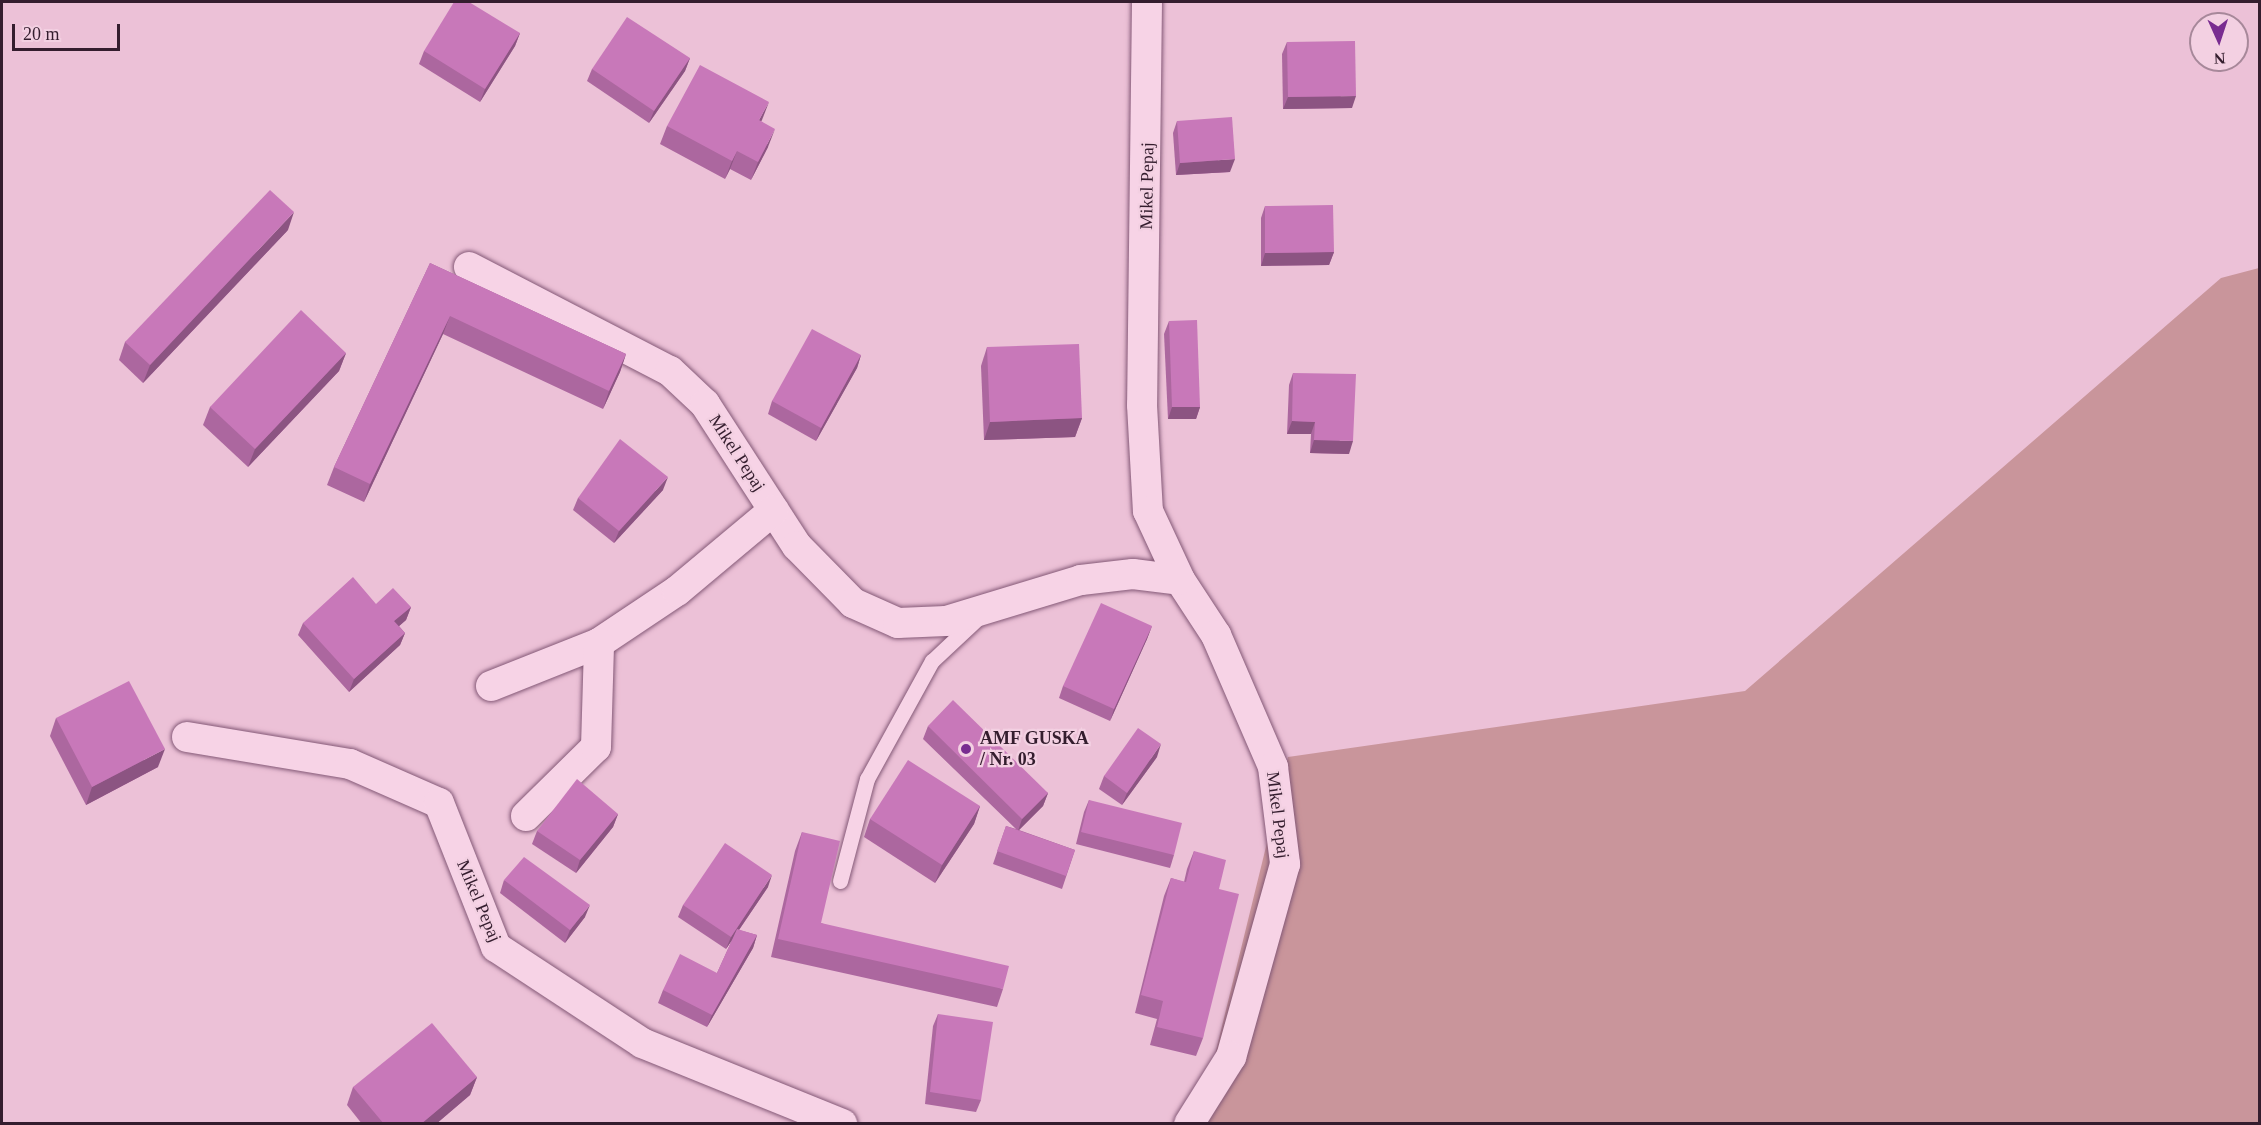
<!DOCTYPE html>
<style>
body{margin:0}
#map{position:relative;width:2261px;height:1125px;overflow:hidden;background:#ecc1d7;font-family:Georgia,serif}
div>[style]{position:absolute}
.green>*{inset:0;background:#c9959b}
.roads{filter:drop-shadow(0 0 2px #845977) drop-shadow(0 0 2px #845977)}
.lane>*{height:15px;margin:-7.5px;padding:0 7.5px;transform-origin:7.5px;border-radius:7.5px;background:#f7d3e6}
.street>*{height:30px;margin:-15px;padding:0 15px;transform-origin:15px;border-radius:15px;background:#f7d3e6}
.wall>*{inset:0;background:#ac679f}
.shaded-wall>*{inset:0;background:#8c5482}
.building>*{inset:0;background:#c878b9}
.dots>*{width:16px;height:16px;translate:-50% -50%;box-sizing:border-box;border:3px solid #f3d0e2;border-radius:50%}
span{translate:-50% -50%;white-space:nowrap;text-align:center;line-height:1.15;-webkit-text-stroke:4.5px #f3d0e2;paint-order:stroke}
.street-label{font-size:18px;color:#341d2e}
.poi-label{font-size:18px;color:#341d2e;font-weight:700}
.left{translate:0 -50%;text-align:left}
.frame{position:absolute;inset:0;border:3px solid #341d2e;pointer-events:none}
.north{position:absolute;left:2189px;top:12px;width:60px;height:60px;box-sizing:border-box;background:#f3d0e2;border:2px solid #a7889a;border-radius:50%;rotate:177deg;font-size:16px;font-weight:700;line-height:24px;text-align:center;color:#341d2e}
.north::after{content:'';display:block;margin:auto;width:21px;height:27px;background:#792c90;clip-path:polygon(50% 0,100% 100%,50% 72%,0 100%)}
.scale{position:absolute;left:12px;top:24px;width:108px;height:27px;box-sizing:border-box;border:3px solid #341d2e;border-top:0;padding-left:8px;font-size:18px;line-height:21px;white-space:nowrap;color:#341d2e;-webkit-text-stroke:4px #f3d0e2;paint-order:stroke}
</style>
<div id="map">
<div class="green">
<div style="clip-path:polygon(2259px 268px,2259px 1123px,1198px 1124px,1288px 757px,1745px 691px,2221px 278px)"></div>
</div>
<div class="roads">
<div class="lane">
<div style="left:840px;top:881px;width:106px;rotate:-75.2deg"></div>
<div style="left:867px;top:779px;width:135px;rotate:-61.2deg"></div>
<div style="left:932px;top:661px;width:63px;rotate:-43.1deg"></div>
</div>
<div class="street">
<div style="left:1147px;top:2px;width:403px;rotate:90.7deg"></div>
<div style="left:1142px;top:405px;width:106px;rotate:86.8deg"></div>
<div style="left:1148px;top:511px;width:76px;rotate:65.1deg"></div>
<div style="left:1180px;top:580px;width:66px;rotate:56.8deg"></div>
<div style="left:1216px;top:635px;width:144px;rotate:66.6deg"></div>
<div style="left:1273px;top:767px;width:98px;rotate:82.9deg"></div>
<div style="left:1285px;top:864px;width:200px;rotate:105.6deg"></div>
<div style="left:1231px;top:1057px;width:79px;rotate:122.1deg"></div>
<div style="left:469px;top:267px;width:226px;rotate:27.4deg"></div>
<div style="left:670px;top:371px;width:48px;rotate:43.3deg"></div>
<div style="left:705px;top:404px;width:169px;rotate:57.1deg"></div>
<div style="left:797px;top:546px;width:80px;rotate:45.5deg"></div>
<div style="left:853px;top:603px;width:49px;rotate:24deg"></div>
<div style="left:898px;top:623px;width:48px;rotate:-2.4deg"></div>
<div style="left:946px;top:621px;width:141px;rotate:-16.9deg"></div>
<div style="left:1081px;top:580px;width:52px;rotate:-6.6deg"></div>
<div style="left:1133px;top:574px;width:47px;rotate:7.3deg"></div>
<div style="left:491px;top:686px;width:116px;rotate:-21.7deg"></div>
<div style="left:599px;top:643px;width:94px;rotate:-33.7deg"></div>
<div style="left:677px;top:591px;width:126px;rotate:-39.9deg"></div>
<div style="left:187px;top:737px;width:165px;rotate:9.4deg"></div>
<div style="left:350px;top:764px;width:97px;rotate:23.7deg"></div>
<div style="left:439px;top:803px;width:155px;rotate:68.4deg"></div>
<div style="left:496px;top:947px;width:175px;rotate:33.3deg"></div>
<div style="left:642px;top:1043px;width:216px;rotate:22deg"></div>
<div style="left:526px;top:816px;width:98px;rotate:-44.6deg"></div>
<div style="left:596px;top:747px;width:104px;rotate:-88.3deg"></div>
</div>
</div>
<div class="wall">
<div style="clip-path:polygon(520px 33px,515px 46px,480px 102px,419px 64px,424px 51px)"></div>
<div style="clip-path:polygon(1287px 42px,1352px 108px,1283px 109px,1282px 54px)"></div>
<div style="clip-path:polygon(690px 58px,685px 71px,649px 123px,587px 81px,592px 69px)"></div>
<div style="clip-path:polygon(1177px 121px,1230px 172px,1176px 175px,1173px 133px)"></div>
<div style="clip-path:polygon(761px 122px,768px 147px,751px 180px,730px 169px,725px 179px,660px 144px,667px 126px)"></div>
<div style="clip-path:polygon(1265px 206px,1334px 252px,1329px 265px,1261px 266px,1261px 218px)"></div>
<div style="clip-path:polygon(288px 230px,143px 383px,119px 360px,125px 342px)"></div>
<div style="clip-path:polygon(430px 263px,626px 354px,620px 372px,603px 409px,443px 334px,364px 502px,327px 485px,334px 467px)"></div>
<div style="clip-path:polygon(1169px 321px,1200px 407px,1196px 419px,1168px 419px,1164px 334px)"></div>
<div style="clip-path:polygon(987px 347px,1082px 418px,1075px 437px,984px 440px,981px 366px)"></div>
<div style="clip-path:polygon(346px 353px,339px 371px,248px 467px,203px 425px,210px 407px)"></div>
<div style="clip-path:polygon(861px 355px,857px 368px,816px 441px,768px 414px,772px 401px)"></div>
<div style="clip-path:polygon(1293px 373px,1349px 454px,1310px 453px,1311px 434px,1287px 434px,1289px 385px)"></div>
<div style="clip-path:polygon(663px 490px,614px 543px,573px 510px,578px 498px)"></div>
<div style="clip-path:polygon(376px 604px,411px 607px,406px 620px,399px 626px,405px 633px,400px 645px,349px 692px,298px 635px,303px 623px)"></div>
<div style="clip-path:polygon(1152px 626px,1147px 639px,1110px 721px,1059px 698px,1063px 686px)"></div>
<div style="clip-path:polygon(56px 718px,158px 767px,86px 805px,50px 736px)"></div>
<div style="clip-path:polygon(928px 726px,1048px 793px,1043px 806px,1019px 830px,1075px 850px,1062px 889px,993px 864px,1006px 826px,1016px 829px,923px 739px)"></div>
<div style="clip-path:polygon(1157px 757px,1122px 805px,1099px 789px,1104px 776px)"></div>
<div style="clip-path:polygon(1089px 800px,1174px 855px,1170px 868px,1076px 844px,1084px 812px)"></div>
<div style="clip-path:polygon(980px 806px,974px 824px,935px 883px,864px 837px,870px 819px)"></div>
<div style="clip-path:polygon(618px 814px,613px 827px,576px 873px,532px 844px,537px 831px)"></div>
<div style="clip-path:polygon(802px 832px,821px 923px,1003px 989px,997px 1007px,771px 957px,795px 851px)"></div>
<div style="clip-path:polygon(1194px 851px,1219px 889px,1203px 1038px,1196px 1056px,1150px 1045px,1157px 1019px,1135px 1013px,1164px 896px,1171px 878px,1184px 882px,1187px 869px)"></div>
<div style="clip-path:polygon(504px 880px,585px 917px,565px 943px,500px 893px)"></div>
<div style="clip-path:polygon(768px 887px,739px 930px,757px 935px,753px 948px,707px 1027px,658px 1003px,663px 990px,717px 973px,732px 940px,726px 949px,678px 917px,683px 905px)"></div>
<div style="clip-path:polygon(938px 1014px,981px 1100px,976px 1112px,925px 1104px,933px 1026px)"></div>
<div style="clip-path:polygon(477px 1077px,470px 1095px,436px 1124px,362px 1124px,347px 1105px,353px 1087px)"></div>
</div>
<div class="shaded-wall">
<div style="clip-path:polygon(520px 33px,515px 46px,480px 102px,485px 89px)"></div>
<div style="clip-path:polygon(690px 58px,685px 71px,649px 123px,654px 111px)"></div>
<div style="clip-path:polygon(1356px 96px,1352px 108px,1283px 109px,1288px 97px)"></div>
<div style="clip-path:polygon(769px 102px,762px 120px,752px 138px,759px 120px)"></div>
<div style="clip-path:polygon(775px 129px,768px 147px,751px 180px,758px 162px)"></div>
<div style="clip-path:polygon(737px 151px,730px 169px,725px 179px,732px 161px)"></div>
<div style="clip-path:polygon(1235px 159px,1230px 172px,1176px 175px,1180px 163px)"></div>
<div style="clip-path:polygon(294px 212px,288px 230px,143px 383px,150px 365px)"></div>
<div style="clip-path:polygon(1334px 252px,1329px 265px,1261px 266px,1265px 253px)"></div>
<div style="clip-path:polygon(450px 316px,443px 334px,364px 502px,370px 484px)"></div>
<div style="clip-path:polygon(346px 353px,339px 371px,248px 467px,255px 449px)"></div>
<div style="clip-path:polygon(626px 354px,620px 372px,603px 409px,609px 391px)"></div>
<div style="clip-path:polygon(861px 355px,857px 368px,816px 441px,821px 428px)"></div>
<div style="clip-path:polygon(1172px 407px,1200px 407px,1196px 419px,1168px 419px)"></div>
<div style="clip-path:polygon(1082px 418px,1075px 437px,984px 440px,990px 422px)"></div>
<div style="clip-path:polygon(1292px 421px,1315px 422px,1311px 434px,1287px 434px)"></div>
<div style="clip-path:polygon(1314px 440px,1353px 441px,1349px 454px,1310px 453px)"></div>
<div style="clip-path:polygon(668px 477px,663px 490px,614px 543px,619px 531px)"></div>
<div style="clip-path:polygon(411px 607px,406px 620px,390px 634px,394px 621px)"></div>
<div style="clip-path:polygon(1152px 626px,1147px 639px,1110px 721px,1114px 709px)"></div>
<div style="clip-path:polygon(405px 633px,400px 645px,349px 692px,354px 679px)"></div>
<div style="clip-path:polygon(1161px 744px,1157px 757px,1122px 805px,1127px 793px)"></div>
<div style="clip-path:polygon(165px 749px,158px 767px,86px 805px,92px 787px)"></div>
<div style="clip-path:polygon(1048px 793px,1043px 806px,1018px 831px,1022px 819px)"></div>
<div style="clip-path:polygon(980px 806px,974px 824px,935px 883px,942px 865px)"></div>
<div style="clip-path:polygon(618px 814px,613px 827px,576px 873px,580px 860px)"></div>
<div style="clip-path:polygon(772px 875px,768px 887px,726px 949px,731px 937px)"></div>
<div style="clip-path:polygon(590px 905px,585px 917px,565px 943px,570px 930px)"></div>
<div style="clip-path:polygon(757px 935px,753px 948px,707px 1027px,712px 1015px)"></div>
<div style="clip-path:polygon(477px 1077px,470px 1095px,436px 1124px,421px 1124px)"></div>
</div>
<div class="building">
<div style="clip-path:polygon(454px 2px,469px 2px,520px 33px,485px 89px,424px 51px)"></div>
<div style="clip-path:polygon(627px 17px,690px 58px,654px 111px,592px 69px)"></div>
<div style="clip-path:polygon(1355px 41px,1356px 96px,1288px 97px,1287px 42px)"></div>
<div style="clip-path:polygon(700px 65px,769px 102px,759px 120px,775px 129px,758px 162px,737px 151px,732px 161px,667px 126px)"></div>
<div style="clip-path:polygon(1232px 117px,1235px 159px,1180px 163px,1177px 121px)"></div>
<div style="clip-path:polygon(270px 190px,294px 212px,150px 365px,125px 342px)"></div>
<div style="clip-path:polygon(1333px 205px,1334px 252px,1265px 253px,1265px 206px)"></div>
<div style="clip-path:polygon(430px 263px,626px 354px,609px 391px,450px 316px,370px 484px,334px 467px)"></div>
<div style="clip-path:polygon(301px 310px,346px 353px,255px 449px,210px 407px)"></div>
<div style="clip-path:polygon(1197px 320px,1200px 407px,1172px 407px,1169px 321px)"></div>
<div style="clip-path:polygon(812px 329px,861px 355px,821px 428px,772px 401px)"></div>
<div style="clip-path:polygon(1079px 344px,1082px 418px,990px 422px,987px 347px)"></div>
<div style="clip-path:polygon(1293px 373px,1356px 374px,1353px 441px,1314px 440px,1315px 422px,1292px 421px)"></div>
<div style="clip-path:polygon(620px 439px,668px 477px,619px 531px,578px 498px)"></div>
<div style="clip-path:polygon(353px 577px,376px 604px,393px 588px,411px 607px,394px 621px,405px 633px,354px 679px,303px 623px)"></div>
<div style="clip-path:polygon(1101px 603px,1152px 626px,1114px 709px,1063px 686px)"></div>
<div style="clip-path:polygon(129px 681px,165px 749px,92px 787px,56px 718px)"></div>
<div style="clip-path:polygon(953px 700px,1048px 793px,1022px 819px,928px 726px)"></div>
<div style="clip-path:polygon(1138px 728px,1161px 744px,1127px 793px,1104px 776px)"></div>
<div style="clip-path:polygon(908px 760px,980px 806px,942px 865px,870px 819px)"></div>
<div style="clip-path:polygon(577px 779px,618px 814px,580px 860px,537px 831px)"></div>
<div style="clip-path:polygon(1089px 800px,1182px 823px,1174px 855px,1081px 832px)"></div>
<div style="clip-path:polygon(1006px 826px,1075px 850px,1066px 876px,997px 851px)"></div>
<div style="clip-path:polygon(802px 832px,840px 841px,821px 923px,1009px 966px,1003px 989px,778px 939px)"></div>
<div style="clip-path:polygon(725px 843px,772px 875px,731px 937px,683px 905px)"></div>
<div style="clip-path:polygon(1194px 851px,1226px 860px,1219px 889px,1239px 894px,1203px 1038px,1157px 1027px,1163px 1001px,1141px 995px,1171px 878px,1186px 882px)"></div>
<div style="clip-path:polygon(524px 857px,590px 905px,570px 930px,504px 880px)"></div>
<div style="clip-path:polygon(737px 929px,757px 935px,712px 1015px,663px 990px,680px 954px,717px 973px)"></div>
<div style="clip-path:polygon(938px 1014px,993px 1022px,981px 1100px,930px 1092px)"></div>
<div style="clip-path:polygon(432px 1023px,477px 1077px,421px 1124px,384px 1124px,353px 1087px)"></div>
</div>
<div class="dots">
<div style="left:966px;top:749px;background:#792c90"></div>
</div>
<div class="street-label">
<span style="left:1147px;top:186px;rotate:-89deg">Mikel Pepaj</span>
<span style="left:737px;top:453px;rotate:57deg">Mikel Pepaj</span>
<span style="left:1278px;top:815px;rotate:83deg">Mikel Pepaj</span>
<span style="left:479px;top:901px;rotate:67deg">Mikel Pepaj</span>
</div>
<div class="poi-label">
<span class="left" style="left:980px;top:749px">AMF GUSKA<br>/ Nr. 03</span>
</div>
<div class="frame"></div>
<div class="north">N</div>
<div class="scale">20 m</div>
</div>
